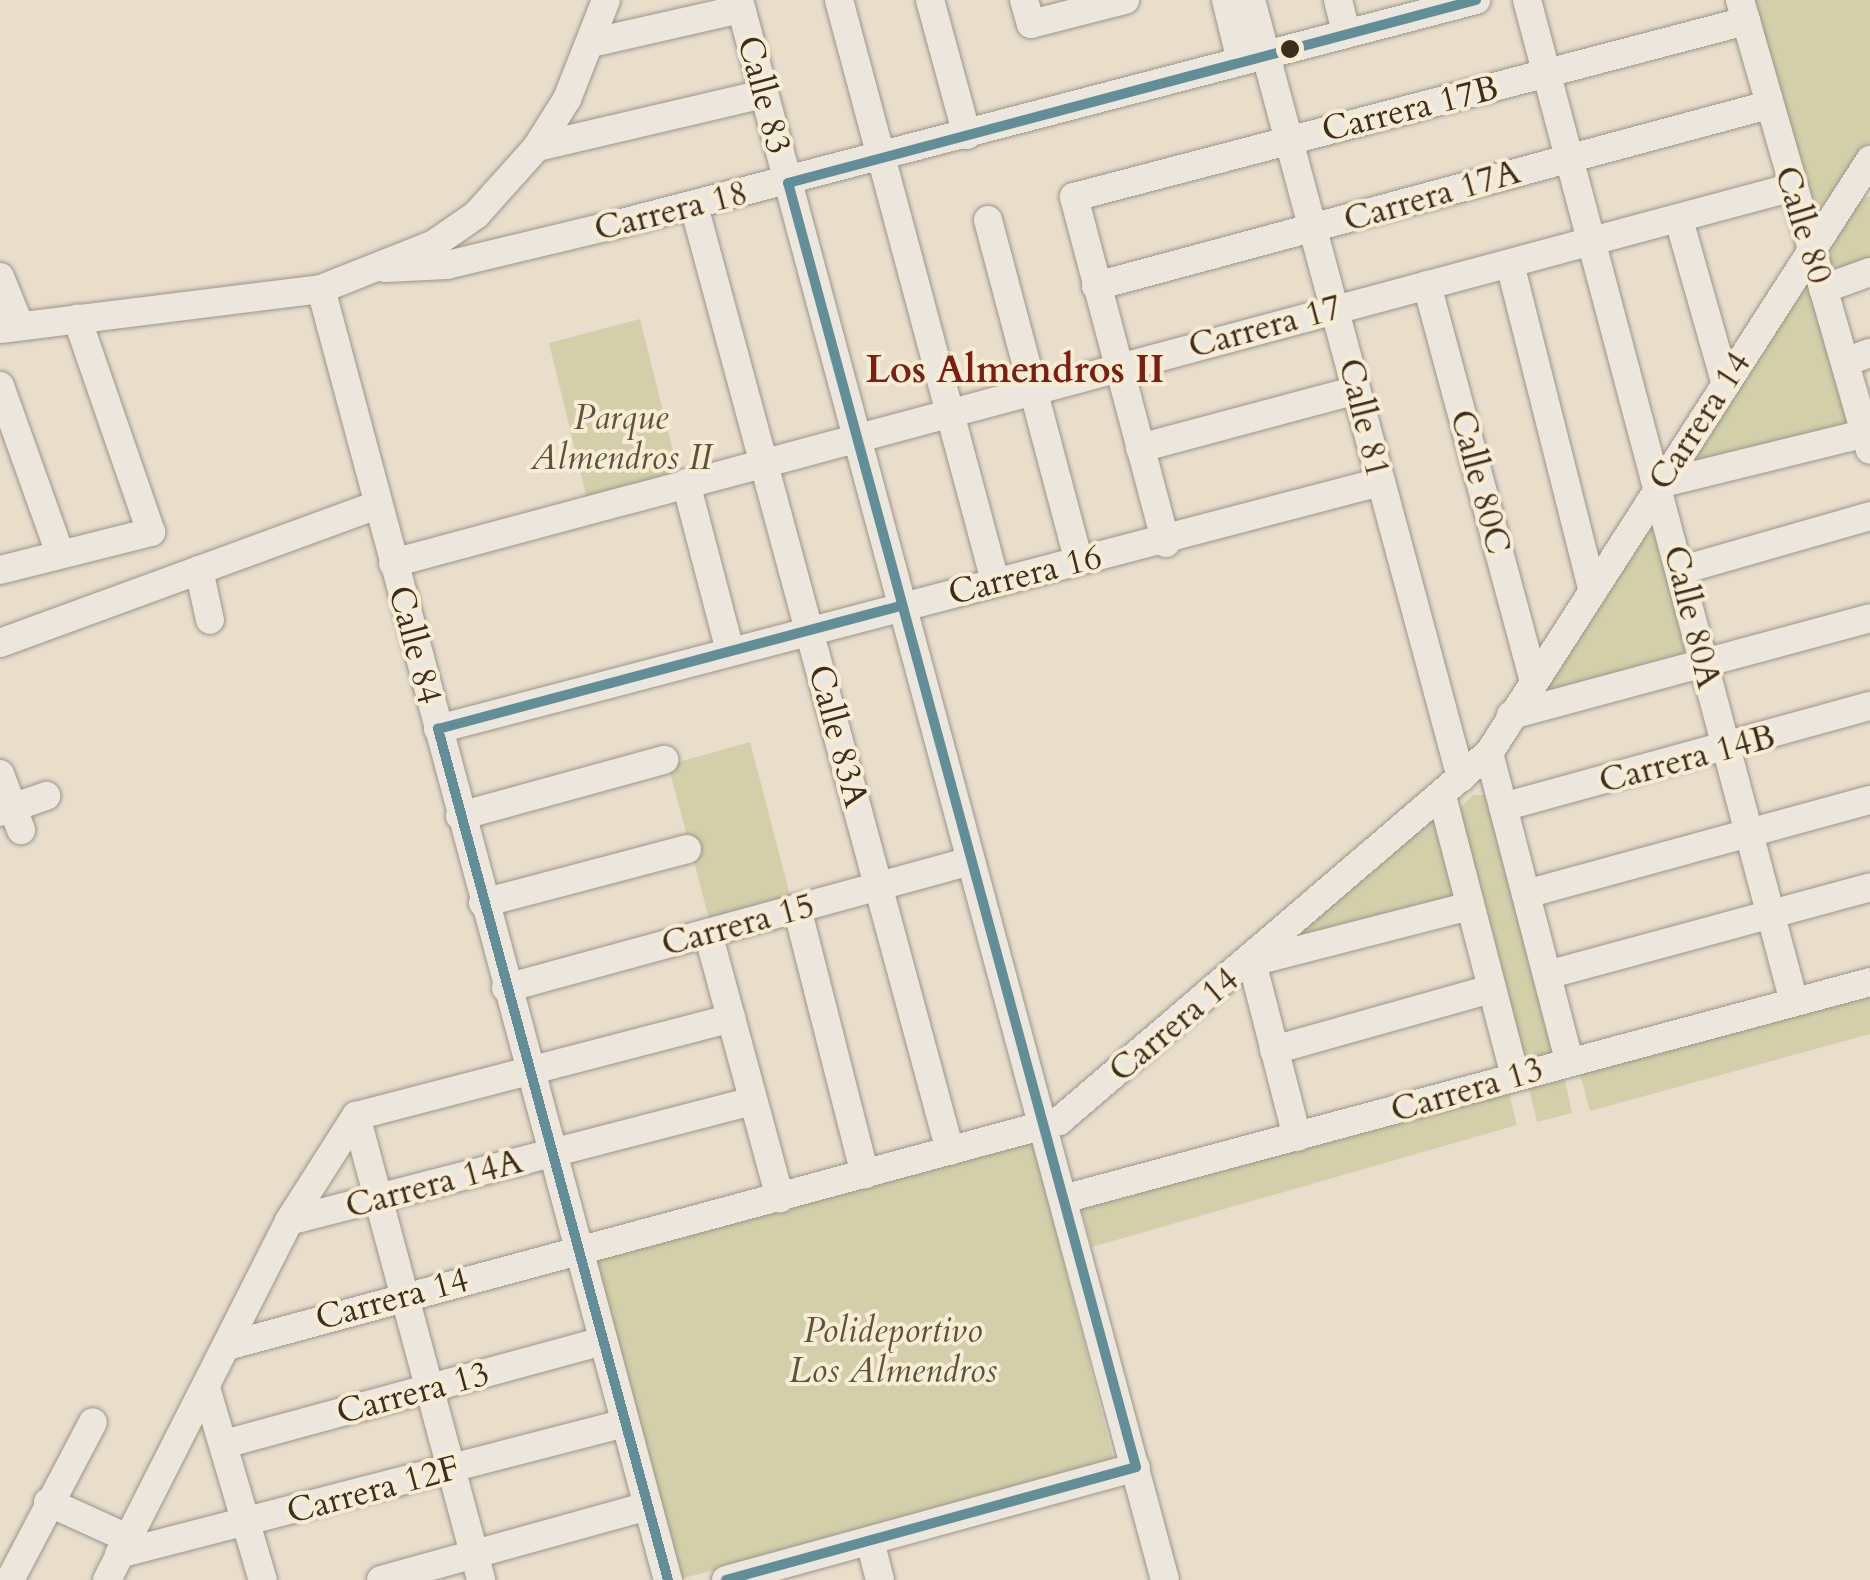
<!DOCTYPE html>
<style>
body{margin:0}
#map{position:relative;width:1870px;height:1580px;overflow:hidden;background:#e9decc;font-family:Cardo,serif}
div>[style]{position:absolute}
.green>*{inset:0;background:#d2cfaa}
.roads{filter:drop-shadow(0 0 2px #9d9589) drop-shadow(0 0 2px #9d9589)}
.minor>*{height:28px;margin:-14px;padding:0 14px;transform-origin:14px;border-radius:14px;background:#ece7de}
.bus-1>*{height:10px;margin:-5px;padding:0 5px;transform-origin:5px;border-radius:5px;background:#638d97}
.dots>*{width:28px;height:28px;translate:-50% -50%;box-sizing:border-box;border:5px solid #f9ecd5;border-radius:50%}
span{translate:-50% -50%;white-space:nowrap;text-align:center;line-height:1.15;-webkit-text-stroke:8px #f9ecd5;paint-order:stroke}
.street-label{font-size:35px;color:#3c2d1e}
.park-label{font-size:35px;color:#5d523a;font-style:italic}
.neighbourhood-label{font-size:38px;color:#7a1f14;font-weight:700}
</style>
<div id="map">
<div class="green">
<div style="clip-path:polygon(1748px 0,1870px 0,1870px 142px,1811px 225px)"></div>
<div style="clip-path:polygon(1870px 196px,1870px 259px,1829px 274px,1823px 256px,1859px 201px)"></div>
<div style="clip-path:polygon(1809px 277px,1849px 429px,1678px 471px)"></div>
<div style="clip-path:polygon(640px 319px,679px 475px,587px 499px,549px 343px)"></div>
<div style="clip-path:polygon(1655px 507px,1692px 659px,1535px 701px)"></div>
<div style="clip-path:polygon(750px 742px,791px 899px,710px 922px,668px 765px)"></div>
<div style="clip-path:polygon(1473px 795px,1488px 795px,1556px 1056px,1521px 1063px,1456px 812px)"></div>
<div style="clip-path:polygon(1437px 816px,1457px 903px,1286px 942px)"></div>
<div style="clip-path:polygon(1870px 994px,1870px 1034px,1590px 1111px,1579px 1071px)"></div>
<div style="clip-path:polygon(1564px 1076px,1572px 1113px,1537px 1122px,1528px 1084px)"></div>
<div style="clip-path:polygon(1508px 1088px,1517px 1125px,1092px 1247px,1082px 1209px)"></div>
<div style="clip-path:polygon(1033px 1139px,1115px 1466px,676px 1580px,590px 1262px)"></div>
</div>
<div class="roads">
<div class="minor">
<div style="left:739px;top:0;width:1636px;rotate:74.91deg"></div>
<div style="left:839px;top:0;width:602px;rotate:74.97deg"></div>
<div style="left:930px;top:0;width:140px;rotate:74.7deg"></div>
<div style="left:1024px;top:0;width:25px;rotate:74deg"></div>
<div style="left:1031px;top:24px;width:97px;rotate:-14.3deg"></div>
<div style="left:1226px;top:0;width:63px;rotate:76.2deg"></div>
<div style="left:1251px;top:0;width:806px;rotate:74.89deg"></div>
<div style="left:1338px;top:0;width:34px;rotate:76deg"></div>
<div style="left:1527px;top:0;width:1037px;rotate:75.08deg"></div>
<div style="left:1740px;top:0;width:468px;rotate:73.9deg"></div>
<div style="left:591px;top:43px;width:154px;rotate:-12.8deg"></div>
<div style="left:537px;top:147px;width:232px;rotate:-13.2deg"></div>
<div style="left:694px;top:206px;width:979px;rotate:74.84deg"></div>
<div style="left:988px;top:220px;width:351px;rotate:75.1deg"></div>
<div style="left:1679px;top:220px;width:167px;rotate:74.1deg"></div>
<div style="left:1510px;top:264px;width:331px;rotate:75.8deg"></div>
<div style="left:385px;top:268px;width:62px;rotate:-2.8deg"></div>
<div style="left:447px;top:265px;width:176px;rotate:-13.5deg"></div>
<div style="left:618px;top:224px;width:887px;rotate:-14.63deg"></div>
<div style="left:0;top:277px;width:53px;rotate:67.8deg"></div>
<div style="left:1427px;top:285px;width:408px;rotate:74.9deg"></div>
<div style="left:1096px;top:286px;width:696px;rotate:-15.07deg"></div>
<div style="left:321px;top:289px;width:1337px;rotate:74.96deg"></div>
<div style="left:1823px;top:289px;width:50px;rotate:-19.9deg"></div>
<div style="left:0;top:329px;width:323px;rotate:-7.1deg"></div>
<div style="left:321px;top:289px;width:122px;rotate:-21.7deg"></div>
<div style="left:434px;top:244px;width:51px;rotate:-34.6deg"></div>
<div style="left:476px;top:215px;width:91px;rotate:-48.1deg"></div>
<div style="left:537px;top:147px;width:57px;rotate:-58deg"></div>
<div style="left:567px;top:99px;width:106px;rotate:-68.5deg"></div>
<div style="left:1845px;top:362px;width:27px;rotate:-20deg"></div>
<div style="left:0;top:386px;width:178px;rotate:70.3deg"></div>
<div style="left:1140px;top:448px;width:224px;rotate:-15deg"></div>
<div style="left:686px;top:483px;width:174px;rotate:75.3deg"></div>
<div style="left:1659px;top:484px;width:217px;rotate:-13.8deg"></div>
<div style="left:1166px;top:543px;width:358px;rotate:-104.9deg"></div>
<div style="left:1074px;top:197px;width:695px;rotate:-14.68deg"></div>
<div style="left:393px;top:563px;width:1446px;rotate:-15.03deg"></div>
<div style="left:0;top:570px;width:156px;rotate:-14.1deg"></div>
<div style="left:151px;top:532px;width:226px;rotate:-109.1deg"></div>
<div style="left:199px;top:570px;width:51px;rotate:77.6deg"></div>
<div style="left:1682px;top:570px;width:196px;rotate:-16deg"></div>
<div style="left:0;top:643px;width:401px;rotate:-20.1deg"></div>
<div style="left:1511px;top:715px;width:372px;rotate:-15.1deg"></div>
<div style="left:438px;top:729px;width:974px;rotate:-14.69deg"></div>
<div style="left:1489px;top:753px;width:318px;rotate:75.4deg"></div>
<div style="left:0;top:774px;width:60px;rotate:69.4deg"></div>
<div style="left:1442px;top:796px;width:290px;rotate:75.4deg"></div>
<div style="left:1503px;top:807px;width:381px;rotate:-15.4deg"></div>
<div style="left:0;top:812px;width:49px;rotate:-19.2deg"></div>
<div style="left:460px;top:816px;width:212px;rotate:-15.4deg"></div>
<div style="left:1526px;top:894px;width:357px;rotate:-15.3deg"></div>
<div style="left:483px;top:903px;width:211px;rotate:-14.8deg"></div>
<div style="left:797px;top:908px;width:275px;rotate:75.7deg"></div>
<div style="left:708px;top:933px;width:275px;rotate:74.8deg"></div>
<div style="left:1547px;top:975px;width:335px;rotate:-15.2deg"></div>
<div style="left:506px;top:988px;width:481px;rotate:-15.3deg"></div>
<div style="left:1274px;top:1050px;width:225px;rotate:-15.7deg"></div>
<div style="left:356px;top:1116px;width:481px;rotate:74.9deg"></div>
<div style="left:356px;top:1116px;width:388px;rotate:-14.6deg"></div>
<div style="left:1297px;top:1137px;width:181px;rotate:-104.4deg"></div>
<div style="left:1252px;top:962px;width:225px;rotate:-14.4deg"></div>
<div style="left:1063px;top:1199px;width:836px;rotate:-15.05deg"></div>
<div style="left:289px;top:1221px;width:479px;rotate:-14.5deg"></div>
<div style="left:227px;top:1346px;width:862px;rotate:-15.13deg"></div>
<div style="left:1059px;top:1121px;width:566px;rotate:-40.56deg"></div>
<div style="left:1489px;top:753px;width:705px;rotate:-57.28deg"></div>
<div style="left:206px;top:1388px;width:200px;rotate:73.5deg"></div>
<div style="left:224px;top:1444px;width:393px;rotate:-15.2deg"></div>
<div style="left:48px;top:1502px;width:87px;rotate:24.5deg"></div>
<div style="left:870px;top:1541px;width:40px;rotate:75.6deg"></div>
<div style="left:119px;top:1554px;width:523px;rotate:-14.51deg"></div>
<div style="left:10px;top:1580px;width:178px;rotate:-62.3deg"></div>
<div style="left:107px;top:1580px;width:402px;rotate:-63.1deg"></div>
<div style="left:289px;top:1221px;width:125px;rotate:-57.5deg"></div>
<div style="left:381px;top:1580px;width:277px;rotate:-15.5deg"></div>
<div style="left:726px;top:1580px;width:425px;rotate:-15.4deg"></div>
</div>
</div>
<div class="bus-1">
<div style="left:668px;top:1580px;width:882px;rotate:-105.12deg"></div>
<div style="left:438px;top:729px;width:479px;rotate:-14.9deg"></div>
<div style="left:726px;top:1580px;width:425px;rotate:-15.4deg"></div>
<div style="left:1136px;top:1467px;width:1330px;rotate:-105.16deg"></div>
<div style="left:788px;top:183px;width:712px;rotate:-14.9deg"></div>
</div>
<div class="dots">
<div style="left:1290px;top:49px;background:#3c2d1e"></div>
</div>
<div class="street-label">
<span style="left:764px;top:95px;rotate:75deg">Calle 83</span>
<span style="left:1410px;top:109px;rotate:-14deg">Carrera 17B</span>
<span style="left:1432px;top:196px;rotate:-16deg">Carrera 17A</span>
<span style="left:671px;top:211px;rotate:-14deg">Carrera 18</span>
<span style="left:1803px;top:225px;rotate:73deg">Calle 80</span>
<span style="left:1265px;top:327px;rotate:-15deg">Carrera 17</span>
<span style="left:1364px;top:418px;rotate:76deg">Calle 81</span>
<span style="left:1700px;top:421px;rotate:-57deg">Carrera 14</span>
<span style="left:1480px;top:482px;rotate:75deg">Calle 80C</span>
<span style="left:1025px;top:575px;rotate:-14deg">Carrera 16</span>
<span style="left:1692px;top:617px;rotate:76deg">Calle 80A</span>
<span style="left:415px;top:645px;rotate:75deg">Calle 84</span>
<span style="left:838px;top:736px;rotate:75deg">Calle 83A</span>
<span style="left:1687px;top:759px;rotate:-15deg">Carrera 14B</span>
<span style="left:738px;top:925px;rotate:-15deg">Carrera 15</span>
<span style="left:1174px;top:1025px;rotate:-40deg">Carrera 14</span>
<span style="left:1467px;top:1090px;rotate:-16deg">Carrera 13</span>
<span style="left:434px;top:1184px;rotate:-15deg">Carrera 14A</span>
<span style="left:392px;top:1299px;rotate:-15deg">Carrera 14</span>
<span style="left:413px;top:1393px;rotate:-15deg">Carrera 13</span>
<span style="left:373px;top:1490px;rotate:-15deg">Carrera 12F</span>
</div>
<div class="park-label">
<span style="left:621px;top:438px">Parque<br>Almendros II</span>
<span style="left:893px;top:1351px">Polideportivo<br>Los Almendros</span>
</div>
<div class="neighbourhood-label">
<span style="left:1015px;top:371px">Los Almendros II</span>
</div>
</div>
